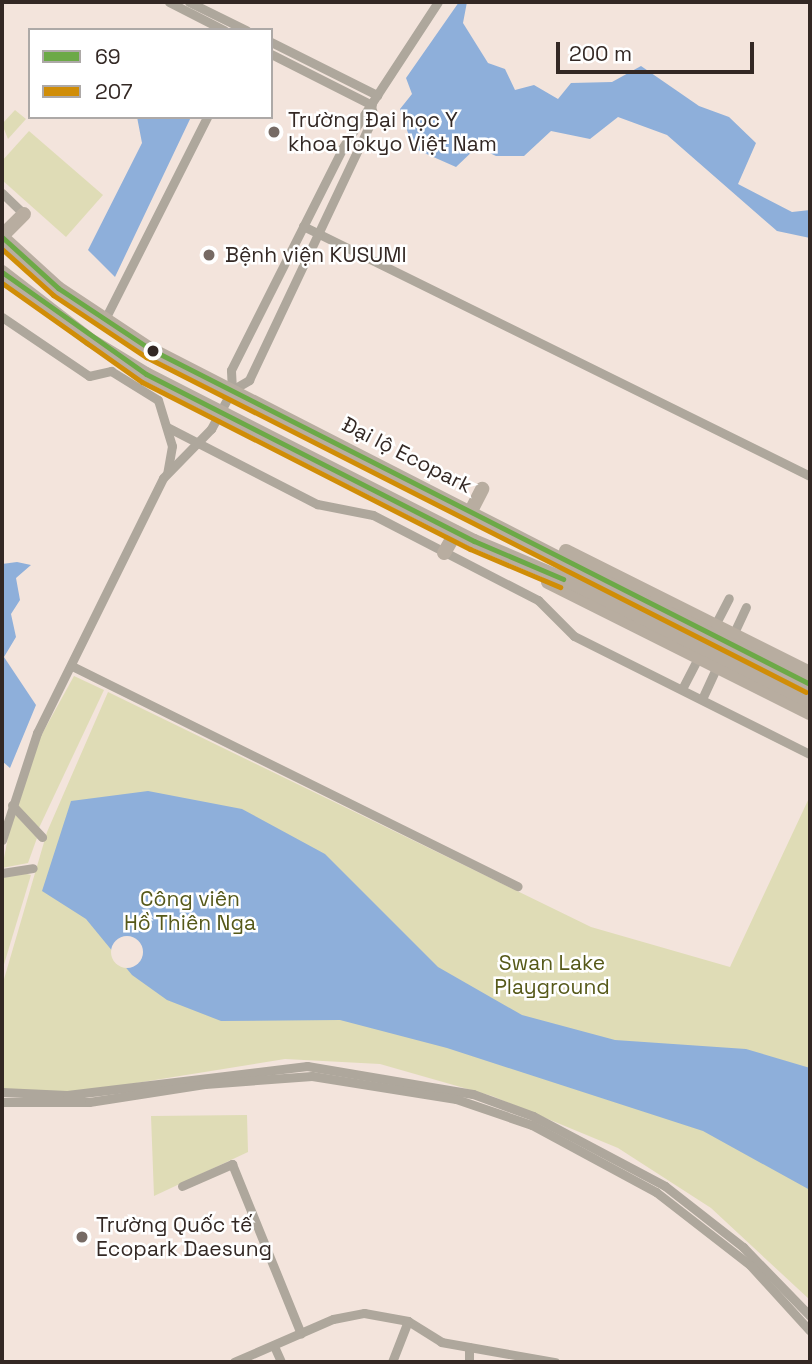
<!DOCTYPE html>
<meta charset="utf-8">
<style>
body{margin:0}
#map{position:relative;width:812px;height:1364px;overflow:hidden;background:#f3e4dc;font-family:"Space Grotesk",sans-serif}
div>[style]{position:absolute}
.green>*{inset:0;background:#dfdcb6}
.water>*{inset:0;background:#8eafda}
.pier>*{inset:0;background:#f3e4dc}
.round{border-radius:50%}
.minor>*{height:9px;margin:-4.5px;padding:0 4.5px;transform-origin:4.5px;border-radius:4.5px;background:#aea79c}
.highway>*{height:14px;margin:-7px;padding:0 7px;transform-origin:7px;border-radius:7px;background:#b8ada0}
.highway-bridge>*{height:14px;margin:-7px;padding:0 7px;transform-origin:7px;border-radius:7px;background:#b8ada0}
.bus-1>*{height:5px;margin:-2.5px;padding:0 2.5px;transform-origin:2.5px;border-radius:2.5px;background:#6ca947}
.bus-2>*{height:5px;margin:-2.5px;padding:0 2.5px;transform-origin:2.5px;border-radius:2.5px;background:#d08d07}
.dots>*{width:19px;height:19px;translate:-50% -50%;box-sizing:border-box;border:4px solid #fff;border-radius:50%}
span{translate:-50% -50%;white-space:nowrap;text-align:center;line-height:1.15;-webkit-text-stroke:5px #fff;paint-order:stroke}
.poi-label{font-size:21px;color:#332824}
.left{translate:0 -50%;text-align:left}
.street-label{font-size:21px;color:#332824}
.park-label{font-size:21px;color:#565919}
.frame{position:absolute;inset:0;border:4px solid #332824;pointer-events:none}
.legend{position:absolute;left:28px;top:28px;width:245px;height:91px;box-sizing:border-box;background:#fff;border:2px solid #ada9a7;margin:0;padding:9px 12px;list-style:none;font-size:21px;color:#332824}
.legend li{display:flex;align-items:center;gap:14px;height:35px}
.legend b{width:35px;border:2px solid #ada9a7}
.scale{position:absolute;left:556px;top:42px;width:198px;height:32px;box-sizing:border-box;border:4px solid #332824;border-top:0;padding-left:9px;font-size:21px;line-height:24px;white-space:nowrap;color:#332824;-webkit-text-stroke:5px #fff;paint-order:stroke}
</style>
<div id="map">
<div class="green">
<div style="clip-path:polygon(15px 110px,26px 119px,8px 139px,2px 124px)"></div>
<div style="clip-path:polygon(29px 131px,103px 195px,66px 237px,2px 180px,2px 161px)"></div>
<div style="clip-path:polygon(74px 676px,104px 690px,38px 830px,16px 803px,37px 743px)"></div>
<div style="clip-path:polygon(108px 692px,591px 927px,730px 967px,810px 796px,810px 1300px,711px 1208px,618px 1148px,492px 1096px,380px 1064px,285px 1059px,74px 1093px,2px 1089px,2px 986px,47px 832px)"></div>
<div style="clip-path:polygon(13px 812px,37px 838px,28px 863px,2px 868px)"></div>
<div style="clip-path:polygon(20px 872px,31px 875px,2px 971px,2px 878px)"></div>
<div style="clip-path:polygon(247px 1115px,248px 1152px,154px 1196px,151px 1116px)"></div>
</div>
<div class="water">
<div style="clip-path:polygon(459px 2px,467px 2px,463px 23px,488px 63px,505px 69px,515px 90px,534px 85px,558px 99px,571px 83px,612px 82px,641px 66px,699px 106px,729px 117px,756px 143px,738px 184px,792px 212px,810px 210px,810px 238px,777px 231px,667px 135px,618px 117px,590px 139px,551px 131px,524px 156px,496px 156px,477px 147px,456px 167px,413px 148px,400px 109px,412px 94px,406px 78px)"></div>
<div style="clip-path:polygon(137px 117px,191px 117px,115px 277px,88px 250px,142px 143px)"></div>
<div style="clip-path:polygon(17px 562px,31px 565px,16px 578px,20px 600px,11px 614px,16px 637px,4px 657px,36px 705px,10px 768px,2px 761px,2px 564px)"></div>
<div style="clip-path:polygon(148px 791px,242px 809px,325px 854px,438px 967px,522px 1015px,615px 1040px,746px 1049px,810px 1068px,810px 1190px,703px 1131px,447px 1048px,340px 1020px,221px 1021px,167px 1000px,132px 975px,86px 919px,42px 891px,71px 801px)"></div>
</div>
<div class="pier">
<div class="round" style="left:111px;top:936px;width:32px;height:32px"></div>
</div>
<div class="minor">
<div style="left:169px;top:2px;width:62px;rotate:27deg"></div>
<div style="left:189px;top:2px;width:64px;rotate:26.2deg"></div>
<div style="left:271px;top:42px;width:119px;rotate:26.6deg"></div>
<div style="left:271px;top:54px;width:113px;rotate:26.8deg"></div>
<div style="left:2px;top:193px;width:30px;rotate:44deg"></div>
<div style="left:303px;top:226px;width:565px;rotate:26.25deg"></div>
<div style="left:2px;top:317px;width:105px;rotate:34.1deg"></div>
<div style="left:89px;top:376px;width:23px;rotate:-13deg"></div>
<div style="left:111px;top:371px;width:55px;rotate:31.7deg"></div>
<div style="left:158px;top:400px;width:48px;rotate:73.1deg"></div>
<div style="left:172px;top:446px;width:27px;rotate:100deg"></div>
<div style="left:104px;top:321px;width:229px;rotate:-63.2deg"></div>
<div style="left:232px;top:390px;width:20px;rotate:-30deg"></div>
<div style="left:249px;top:380px;width:292px;rotate:-64.7deg"></div>
<div style="left:374px;top:116px;width:9px;rotate:-108deg"></div>
<div style="left:167px;top:427px;width:169px;rotate:27.2deg"></div>
<div style="left:317px;top:504px;width:57px;rotate:11.1deg"></div>
<div style="left:373px;top:515px;width:186px;rotate:27.3deg"></div>
<div style="left:538px;top:600px;width:51px;rotate:45deg"></div>
<div style="left:574px;top:636px;width:264px;rotate:26.6deg"></div>
<div style="left:732px;top:637px;width:33px;rotate:-65deg"></div>
<div style="left:72px;top:666px;width:497px;rotate:26.3deg"></div>
<div style="left:682px;top:689px;width:102px;rotate:-62.7deg"></div>
<div style="left:702px;top:699px;width:41px;rotate:-65.3deg"></div>
<div style="left:12px;top:805px;width:44px;rotate:46.8deg"></div>
<div style="left:2px;top:840px;width:113px;rotate:-71.9deg"></div>
<div style="left:37px;top:733px;width:284px;rotate:-63.7deg"></div>
<div style="left:163px;top:478px;width:69px;rotate:-45.6deg"></div>
<div style="left:211px;top:429px;width:44px;rotate:-61.7deg"></div>
<div style="left:232px;top:390px;width:20px;rotate:-93deg"></div>
<div style="left:231px;top:370px;width:250px;rotate:-63.3deg"></div>
<div style="left:343px;top:147px;width:173px;rotate:-56.8deg"></div>
<div style="left:2px;top:873px;width:31px;rotate:-9deg"></div>
<div style="left:2px;top:1092px;width:65px;rotate:2.6deg"></div>
<div style="left:67px;top:1095px;width:242px;rotate:-6.9deg"></div>
<div style="left:307px;top:1066px;width:168px;rotate:9.6deg"></div>
<div style="left:473px;top:1094px;width:64px;rotate:20.1deg"></div>
<div style="left:533px;top:1116px;width:149px;rotate:27.9deg"></div>
<div style="left:665px;top:1186px;width:99px;rotate:38deg"></div>
<div style="left:743px;top:1247px;width:96px;rotate:45.8deg"></div>
<div style="left:2px;top:1102px;width:87px"></div>
<div style="left:89px;top:1102px;width:117px;rotate:-8.8deg"></div>
<div style="left:205px;top:1084px;width:107px;rotate:-4.3deg"></div>
<div style="left:312px;top:1076px;width:146px;rotate:9.1deg"></div>
<div style="left:456px;top:1099px;width:80px;rotate:18.9deg"></div>
<div style="left:532px;top:1125px;width:141px;rotate:28.4deg"></div>
<div style="left:656px;top:1192px;width:119px;rotate:37.8deg"></div>
<div style="left:750px;top:1265px;width:89px;rotate:47.7deg"></div>
<div style="left:182px;top:1186px;width:55px;rotate:-23.7deg"></div>
<div style="left:232px;top:1164px;width:183px;rotate:67.9deg"></div>
<div style="left:274px;top:1346px;width:17px;rotate:66deg"></div>
<div style="left:469px;top:1347px;width:15px;rotate:90deg"></div>
<div style="left:234px;top:1362px;width:108px;rotate:-23.5deg"></div>
<div style="left:333px;top:1319px;width:32px;rotate:-11deg"></div>
<div style="left:364px;top:1313px;width:45px;rotate:10.3deg"></div>
<div style="left:408px;top:1321px;width:39px;rotate:32deg"></div>
<div style="left:441px;top:1342px;width:116px;rotate:10deg"></div>
<div style="left:392px;top:1362px;width:44px;rotate:-68.7deg"></div>
</div>
<div class="highway">
<div style="left:2px;top:236px;width:31px;rotate:-45deg"></div>
<div style="left:2px;top:237px;width:76px;rotate:42.3deg"></div>
<div style="left:58px;top:288px;width:110px;rotate:33.5deg"></div>
<div style="left:150px;top:349px;width:481px;rotate:27.1deg"></div>
<div style="left:2px;top:272px;width:111px;rotate:37.7deg"></div>
<div style="left:90px;top:340px;width:66px;rotate:31.3deg"></div>
<div style="left:146px;top:374px;width:368px;rotate:27deg"></div>
<div style="left:474px;top:541px;width:105px;rotate:22.9deg"></div>
<div style="left:471px;top:511px;width:25px;rotate:-63deg"></div>
<div style="left:566px;top:551px;width:273px;rotate:26.6deg"></div>
<div style="left:444px;top:553px;width:24px;rotate:-60deg"></div>
<div style="left:548px;top:582px;width:293px;rotate:26.6deg"></div>
</div>
<div class="highway-bridge">
<div style="left:578px;top:568px;width:259px;rotate:26.6deg"></div>
<div style="left:571px;top:582px;width:267px;rotate:26.5deg"></div>
</div>
<div class="bus-1">
<div style="left:2px;top:237px;width:76px;rotate:42.3deg"></div>
<div style="left:58px;top:288px;width:110px;rotate:33.5deg"></div>
<div style="left:150px;top:349px;width:740px;rotate:26.91deg"></div>
<div style="left:2px;top:272px;width:176px;rotate:35.3deg"></div>
<div style="left:146px;top:374px;width:368px;rotate:27deg"></div>
<div style="left:474px;top:541px;width:97px;rotate:23.1deg"></div>
</div>
<div class="bus-2">
<div style="left:2px;top:249px;width:69px;rotate:42deg"></div>
<div style="left:53px;top:295px;width:112px;rotate:33.7deg"></div>
<div style="left:146px;top:357px;width:740px;rotate:26.91deg"></div>
<div style="left:2px;top:283px;width:171px;rotate:35.3deg"></div>
<div style="left:142px;top:382px;width:368px;rotate:27deg"></div>
<div style="left:470px;top:549px;width:98px;rotate:22.9deg"></div>
</div>
<div class="dots">
<div style="left:274px;top:132px;background:#766a64"></div>
<div style="left:209px;top:255px;background:#766a64"></div>
<div style="left:153px;top:351px;background:#332824"></div>
<div style="left:82px;top:1237px;background:#766a64"></div>
</div>
<div class="poi-label">
<span class="left" style="left:288px;top:132px">Trường Đại học Y<br>khoa Tokyo Việt Nam</span>
<span class="left" style="left:225px;top:255px">Bệnh viện KUSUMI</span>
<span class="left" style="left:96px;top:1237px">Trường Quốc tế<br>Ecopark Daesung</span>
</div>
<div class="street-label">
<span style="left:407px;top:455px;rotate:27deg">Đại lộ Ecopark</span>
</div>
<div class="park-label">
<span style="left:190px;top:911px">Công viên<br>Hồ Thiên Nga</span>
<span style="left:552px;top:975px">Swan Lake<br>Playground</span>
</div>
<div class="frame"></div>
<ul class="legend">
<li><b style="height:9px;background:#6ca947"></b>69</li>
<li><b style="height:9px;background:#d08d07"></b>207</li>
</ul>
<div class="scale">200 m</div>
</div>
